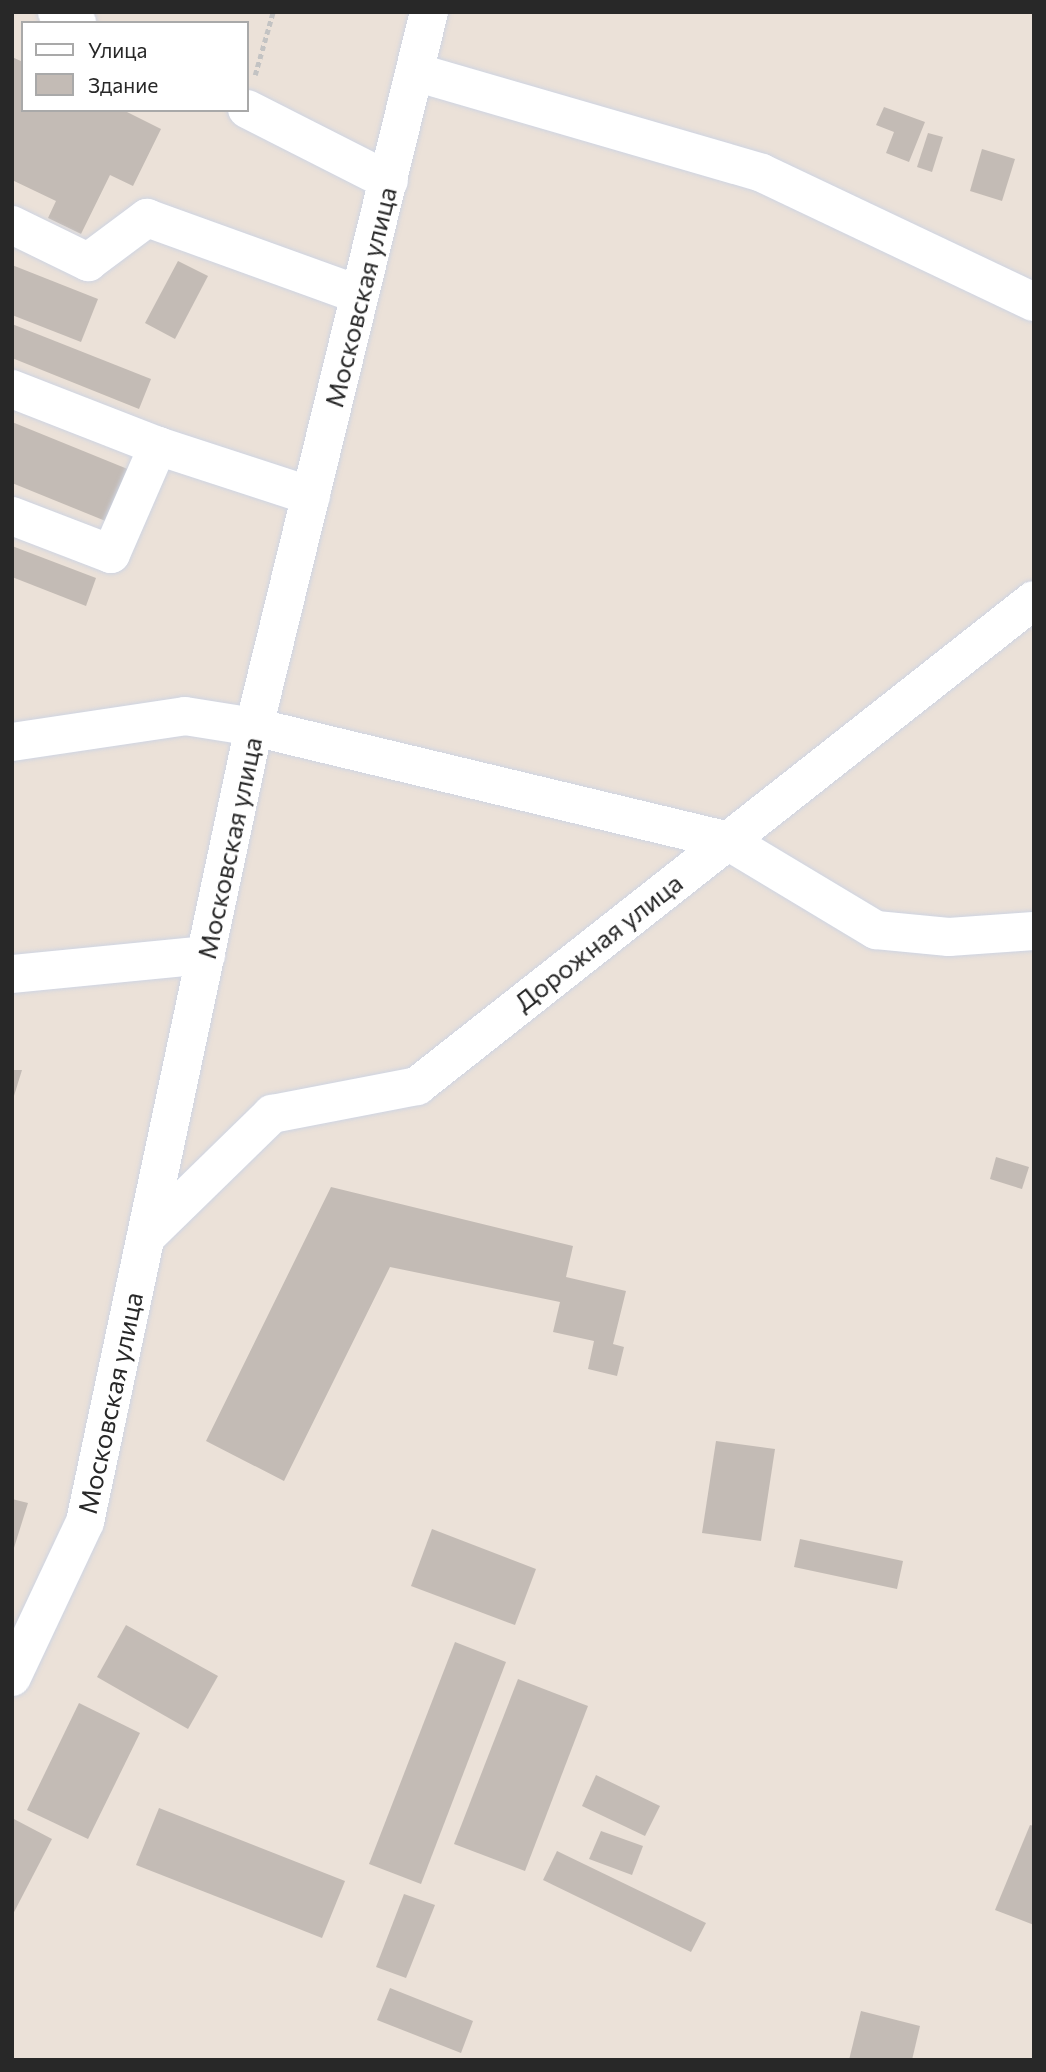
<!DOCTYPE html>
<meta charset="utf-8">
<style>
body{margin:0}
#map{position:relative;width:1046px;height:2072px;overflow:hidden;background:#ebe1d8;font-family:Commissioner,sans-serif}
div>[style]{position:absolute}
.building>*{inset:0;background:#c3bbb5}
.path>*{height:4.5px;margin-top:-2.25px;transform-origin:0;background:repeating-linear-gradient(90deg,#c3c3c3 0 5px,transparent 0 8.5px)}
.roads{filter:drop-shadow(0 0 2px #ced4e2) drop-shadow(0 0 2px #ced4e2)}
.minor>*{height:38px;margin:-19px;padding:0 19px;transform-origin:19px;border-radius:19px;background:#fff}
span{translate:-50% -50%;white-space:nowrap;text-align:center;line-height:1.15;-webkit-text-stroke:5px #fff;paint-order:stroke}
.street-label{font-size:26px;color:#282828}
.frame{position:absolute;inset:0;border:14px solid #282828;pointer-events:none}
.legend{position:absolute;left:21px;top:21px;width:228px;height:91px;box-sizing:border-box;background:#fff;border:2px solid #a9a9a9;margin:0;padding:9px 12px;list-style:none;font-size:21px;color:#282828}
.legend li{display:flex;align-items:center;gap:14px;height:35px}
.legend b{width:35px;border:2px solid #a9a9a9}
</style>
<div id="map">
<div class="building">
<div style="clip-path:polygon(12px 57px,23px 62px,23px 110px,123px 110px,161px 129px,133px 186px,110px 175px,81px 234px,48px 218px,56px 201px,12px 180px)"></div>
<div style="clip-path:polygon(884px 107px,925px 122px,909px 162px,886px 153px,894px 132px,876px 125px)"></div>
<div style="clip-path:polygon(928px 133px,943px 137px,932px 172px,917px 167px)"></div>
<div style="clip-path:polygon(982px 149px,1015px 159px,1002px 201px,970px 191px)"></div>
<div style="clip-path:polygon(178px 261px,208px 276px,175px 339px,145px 323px)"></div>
<div style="clip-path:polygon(12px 265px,98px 299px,81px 342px,12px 315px)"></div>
<div style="clip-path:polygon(12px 324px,151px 379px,139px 409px,12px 358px)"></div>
<div style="clip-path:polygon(12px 422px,130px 470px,108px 522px,12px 483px)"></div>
<div style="clip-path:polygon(12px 546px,96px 578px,86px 606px,12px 577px)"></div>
<div style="clip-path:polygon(12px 1070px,22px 1070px,13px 1099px,12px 1099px)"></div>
<div style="clip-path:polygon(996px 1157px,1029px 1167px,1022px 1189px,990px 1179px)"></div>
<div style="clip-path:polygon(331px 1187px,573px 1246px,566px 1277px,626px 1291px,613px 1344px,624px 1347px,617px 1376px,588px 1369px,594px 1341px,553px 1332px,560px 1302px,390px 1267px,284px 1481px,206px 1441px)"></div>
<div style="clip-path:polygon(716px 1441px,775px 1449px,761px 1541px,702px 1533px)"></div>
<div style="clip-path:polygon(12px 1499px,28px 1503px,13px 1551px,12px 1551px)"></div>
<div style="clip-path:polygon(432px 1529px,536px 1569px,515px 1625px,411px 1586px)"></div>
<div style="clip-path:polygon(800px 1539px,903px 1561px,897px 1589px,794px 1567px)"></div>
<div style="clip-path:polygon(126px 1625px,218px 1676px,188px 1729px,97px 1677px)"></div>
<div style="clip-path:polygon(455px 1642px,506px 1662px,421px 1884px,369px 1864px)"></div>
<div style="clip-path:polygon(518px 1679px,588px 1706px,525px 1871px,454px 1844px)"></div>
<div style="clip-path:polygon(79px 1703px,140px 1733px,88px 1839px,27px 1810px)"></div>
<div style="clip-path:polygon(596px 1775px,660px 1806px,645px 1836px,582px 1806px)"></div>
<div style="clip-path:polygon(159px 1808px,345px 1881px,322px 1938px,136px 1865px)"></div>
<div style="clip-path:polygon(12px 1818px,52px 1839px,12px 1916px)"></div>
<div style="clip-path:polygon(1030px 1825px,1034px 1826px,1034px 1925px,995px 1910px)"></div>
<div style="clip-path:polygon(601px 1831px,643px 1846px,632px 1875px,589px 1859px)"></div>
<div style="clip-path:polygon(557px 1851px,706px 1923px,691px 1952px,543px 1880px)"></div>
<div style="clip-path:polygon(404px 1894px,435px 1905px,406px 1978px,376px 1967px)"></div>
<div style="clip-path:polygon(390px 1988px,473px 2021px,461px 2053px,377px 2020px)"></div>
<div style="clip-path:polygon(861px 2011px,920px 2026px,912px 2060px,849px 2060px)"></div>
</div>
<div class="path">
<div style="left:255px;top:75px;width:66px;rotate:-74.1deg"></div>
</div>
<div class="roads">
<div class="minor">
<div style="left:57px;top:12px;width:23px;rotate:29deg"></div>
<div style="left:415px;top:72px;width:361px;rotate:16.2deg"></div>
<div style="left:762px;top:173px;width:301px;rotate:25.4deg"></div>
<div style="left:247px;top:109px;width:159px;rotate:26.9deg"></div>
<div style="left:12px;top:225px;width:85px;rotate:26deg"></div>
<div style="left:88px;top:262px;width:74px;rotate:-36.7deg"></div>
<div style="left:147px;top:218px;width:226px;rotate:19.9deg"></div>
<div style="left:12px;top:389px;width:157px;rotate:21.3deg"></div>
<div style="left:158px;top:446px;width:161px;rotate:18.1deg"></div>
<div style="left:12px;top:516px;width:106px;rotate:21deg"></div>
<div style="left:111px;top:554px;width:118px;rotate:-66.5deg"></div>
<div style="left:12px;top:742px;width:175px;rotate:-8.5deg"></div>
<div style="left:185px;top:716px;width:70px;rotate:9.1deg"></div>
<div style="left:254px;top:727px;width:485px;rotate:13.5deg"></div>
<div style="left:726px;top:840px;width:175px;rotate:31deg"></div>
<div style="left:876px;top:930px;width:73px;rotate:5.5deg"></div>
<div style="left:949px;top:937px;width:85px;rotate:-4deg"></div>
<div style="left:12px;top:974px;width:195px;rotate:-5.6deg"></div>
<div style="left:147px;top:1236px;width:175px;rotate:-44.3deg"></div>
<div style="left:272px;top:1114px;width:148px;rotate:-10.9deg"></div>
<div style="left:417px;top:1086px;width:785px;rotate:-38.23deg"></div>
<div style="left:12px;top:1677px;width:171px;rotate:-64.8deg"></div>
<div style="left:85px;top:1522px;width:813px;rotate:-78deg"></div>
<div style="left:254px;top:727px;width:736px;rotate:-76.25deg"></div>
</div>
</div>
<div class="street-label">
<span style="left:360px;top:297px;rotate:-76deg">Московская улица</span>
<span style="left:229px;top:848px;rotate:-78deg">Московская улица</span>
<span style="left:598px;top:942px;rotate:-38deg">Дорожная улица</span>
<span style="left:110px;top:1403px;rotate:-78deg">Московская улица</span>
</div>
<div class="frame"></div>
<ul class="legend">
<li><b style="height:9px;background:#fff"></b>Улица</li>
<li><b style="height:19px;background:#c3bbb5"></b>Здание</li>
</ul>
</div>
